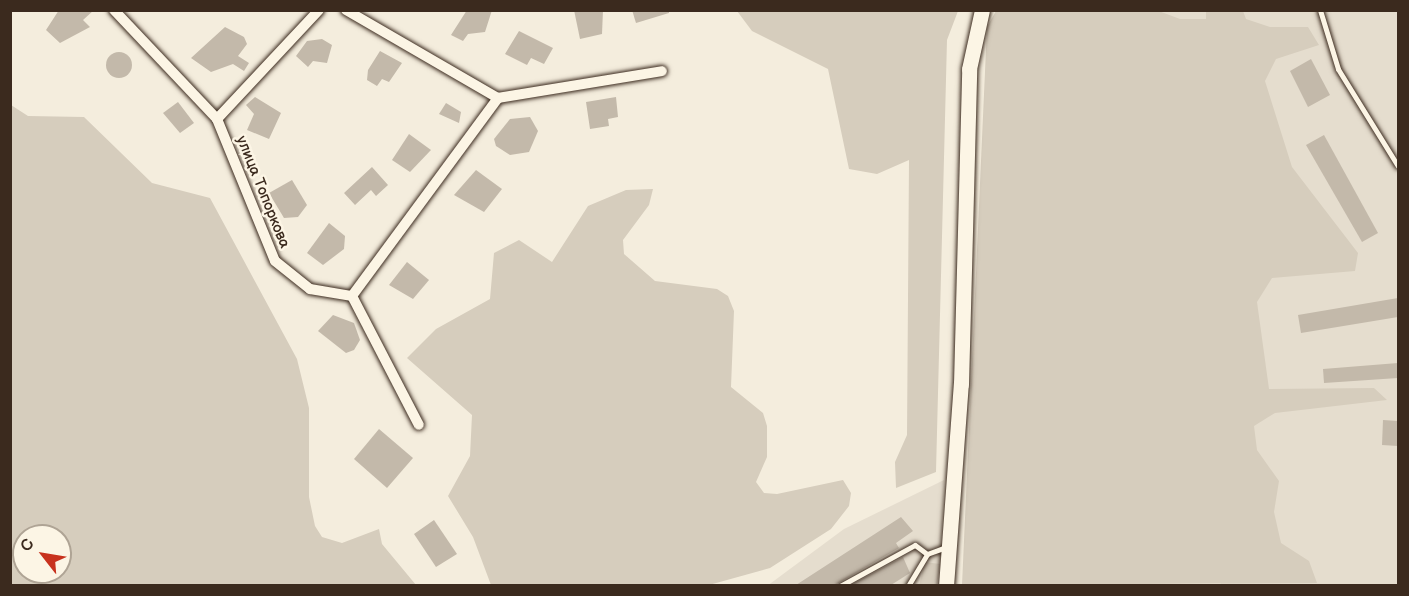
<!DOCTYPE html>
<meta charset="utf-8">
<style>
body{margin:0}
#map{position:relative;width:1409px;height:596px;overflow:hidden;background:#f4eddd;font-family:"Balsamiq Sans",sans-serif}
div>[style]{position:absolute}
.built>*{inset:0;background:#e5ddce}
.green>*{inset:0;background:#d6cdbd}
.building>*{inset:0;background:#c3b9aa}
.round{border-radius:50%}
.roads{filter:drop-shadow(0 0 2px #3b2a1e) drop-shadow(0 0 2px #3b2a1e)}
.lane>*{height:5px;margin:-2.5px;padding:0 2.5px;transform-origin:2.5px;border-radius:2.5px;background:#fcf5e5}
.street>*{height:10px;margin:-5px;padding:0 5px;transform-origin:5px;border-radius:5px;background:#fcf5e5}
.secondary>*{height:15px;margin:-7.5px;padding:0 7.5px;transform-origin:7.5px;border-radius:7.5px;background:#fcf5e5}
span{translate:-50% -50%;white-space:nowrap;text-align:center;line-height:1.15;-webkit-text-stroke:5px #fcf5e5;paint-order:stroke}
.street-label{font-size:15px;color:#3b2a1e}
.frame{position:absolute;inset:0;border:12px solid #3b2a1e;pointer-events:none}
.north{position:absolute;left:12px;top:524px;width:60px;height:60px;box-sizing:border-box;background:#fcf5e5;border:2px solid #afa495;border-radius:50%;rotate:301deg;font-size:16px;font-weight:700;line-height:24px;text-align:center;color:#3b2a1e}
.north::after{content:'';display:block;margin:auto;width:21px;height:27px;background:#c8321e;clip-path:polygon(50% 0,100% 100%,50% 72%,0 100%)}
</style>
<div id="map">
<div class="built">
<div style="clip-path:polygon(1155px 11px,1398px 11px,1398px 585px,1221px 585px)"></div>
<div style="clip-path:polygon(944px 480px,940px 564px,927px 585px,767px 586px,844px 529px)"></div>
</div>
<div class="green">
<div style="clip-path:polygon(1156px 10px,1180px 19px,1206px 19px,1206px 11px,1243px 11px,1246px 19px,1270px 27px,1308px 27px,1319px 45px,1276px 59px,1265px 81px,1292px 167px,1358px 253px,1355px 271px,1272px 278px,1257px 302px,1269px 389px,1374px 388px,1387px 400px,1275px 413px,1254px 426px,1257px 450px,1279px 481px,1274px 512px,1281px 543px,1309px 561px,1317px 583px,962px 585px,987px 27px,996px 11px)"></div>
<div style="clip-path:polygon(737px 11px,958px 11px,947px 40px,936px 472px,896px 488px,895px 462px,907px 435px,909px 160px,877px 174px,849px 169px,828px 69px,752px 31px)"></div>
<div style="clip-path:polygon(evenodd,11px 105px,28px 116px,84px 117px,152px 183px,210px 198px,297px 359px,309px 408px,309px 497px,315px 526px,322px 537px,342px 543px,379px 529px,382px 544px,416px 585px,11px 585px,11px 105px,24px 536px,60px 536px,60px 572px,24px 572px,24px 536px)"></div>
<div style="clip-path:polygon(653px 189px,649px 205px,623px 240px,624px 254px,655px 281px,717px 289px,728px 296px,734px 311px,731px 387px,763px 413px,767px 426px,767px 457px,756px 482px,764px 493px,777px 494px,843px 480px,851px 493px,849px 506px,831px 529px,770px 568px,709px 585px,491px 585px,473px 537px,448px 496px,470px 456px,472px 415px,407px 358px,436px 329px,490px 299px,494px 253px,519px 240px,552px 262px,588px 206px,626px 190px)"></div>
<div style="clip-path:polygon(925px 562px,940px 564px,937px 585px,919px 586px)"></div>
</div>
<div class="building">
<div style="clip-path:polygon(59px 10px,94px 10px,83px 20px,90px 27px,60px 43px,46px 30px)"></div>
<div style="clip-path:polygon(467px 10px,492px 10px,485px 32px,468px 34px,463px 41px,451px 35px)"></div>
<div style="clip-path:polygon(574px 10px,603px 10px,602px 34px,580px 39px)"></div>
<div style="clip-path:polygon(632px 10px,669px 10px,669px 13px,636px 23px)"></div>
<div style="clip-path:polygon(225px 27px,244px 37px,247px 44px,238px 56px,249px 63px,244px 71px,233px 64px,211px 72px,191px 58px)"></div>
<div style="clip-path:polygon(519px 31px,553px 48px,544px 64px,531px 58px,527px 65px,505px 54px)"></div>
<div style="clip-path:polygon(322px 39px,332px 45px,327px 63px,313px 61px,308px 67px,296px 56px,307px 41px)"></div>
<div style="clip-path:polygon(380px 51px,402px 63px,389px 82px,382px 79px,377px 86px,367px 80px,368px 70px)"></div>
<div class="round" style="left:106px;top:52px;width:26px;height:26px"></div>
<div style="clip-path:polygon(1311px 59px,1330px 95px,1308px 107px,1290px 71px)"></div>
<div style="clip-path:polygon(255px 97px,281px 113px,269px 139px,247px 130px,254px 114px,246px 105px)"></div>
<div style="clip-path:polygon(616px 97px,618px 117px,608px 119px,609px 126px,590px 129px,586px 102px)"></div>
<div style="clip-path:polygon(178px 102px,194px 123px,180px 133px,163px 113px)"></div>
<div style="clip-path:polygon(446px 103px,461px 112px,459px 123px,439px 114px)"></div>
<div style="clip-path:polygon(530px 117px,538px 131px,529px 152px,510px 155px,496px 146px,494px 139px,510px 119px)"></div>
<div style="clip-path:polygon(409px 134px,431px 150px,410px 172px,392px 160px)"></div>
<div style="clip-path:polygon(1324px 135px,1378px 233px,1362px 242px,1306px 145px)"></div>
<div style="clip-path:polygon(372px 167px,388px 185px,376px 196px,371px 190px,355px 205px,344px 193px)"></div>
<div style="clip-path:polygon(476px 170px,502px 189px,484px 212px,454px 195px)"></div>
<div style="clip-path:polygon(292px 180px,307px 205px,298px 217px,284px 218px,269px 193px)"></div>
<div style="clip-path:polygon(329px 223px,345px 236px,344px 249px,323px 265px,307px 253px)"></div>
<div style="clip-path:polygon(407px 262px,429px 280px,413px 299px,389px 285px)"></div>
<div style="clip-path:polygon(1398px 298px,1398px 317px,1301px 333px,1298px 315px)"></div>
<div style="clip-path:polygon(333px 315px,354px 323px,360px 340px,354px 350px,346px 353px,318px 331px)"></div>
<div style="clip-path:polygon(1398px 363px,1398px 378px,1324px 383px,1323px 369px)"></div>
<div style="clip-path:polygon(1383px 420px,1398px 421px,1398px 446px,1382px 445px)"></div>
<div style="clip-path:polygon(379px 429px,413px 458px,387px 488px,354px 459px)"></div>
<div style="clip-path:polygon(901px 517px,913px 531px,896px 543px,899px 548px,835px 585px,796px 585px)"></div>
<div style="clip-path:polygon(434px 520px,457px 554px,436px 567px,414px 534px)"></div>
<div style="clip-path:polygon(903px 557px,910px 573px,891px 585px,851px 585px)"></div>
</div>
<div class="roads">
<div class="lane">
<div style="left:1320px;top:10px;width:62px;rotate:73deg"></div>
<div style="left:1338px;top:69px;width:114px;rotate:58.3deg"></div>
<div style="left:840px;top:586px;width:85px;rotate:-28.7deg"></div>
<div style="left:915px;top:545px;width:15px;rotate:37deg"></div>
<div style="left:927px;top:554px;width:20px;rotate:-20deg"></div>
<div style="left:908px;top:586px;width:37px;rotate:-59deg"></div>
</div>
<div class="street">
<div style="left:114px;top:10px;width:150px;rotate:46.6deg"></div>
<div style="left:217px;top:119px;width:153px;rotate:67.8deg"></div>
<div style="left:275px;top:261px;width:45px;rotate:38.7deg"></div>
<div style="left:310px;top:289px;width:43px;rotate:9.5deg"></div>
<div style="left:352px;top:296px;width:145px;rotate:62.6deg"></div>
<div style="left:346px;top:10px;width:176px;rotate:30.1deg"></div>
<div style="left:217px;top:119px;width:149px;rotate:-46.9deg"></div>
<div style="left:352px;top:296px;width:246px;rotate:-53.6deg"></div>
<div style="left:498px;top:98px;width:166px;rotate:-9.3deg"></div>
</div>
<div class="secondary">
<div style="left:946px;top:586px;width:203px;rotate:-85.8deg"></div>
<div style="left:961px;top:384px;width:315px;rotate:-88.5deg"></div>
<div style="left:969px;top:69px;width:60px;rotate:-77.6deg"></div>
</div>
</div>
<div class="street-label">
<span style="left:263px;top:192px;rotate:68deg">улица Топоркова</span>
</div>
<div class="frame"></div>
<div class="north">С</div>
</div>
